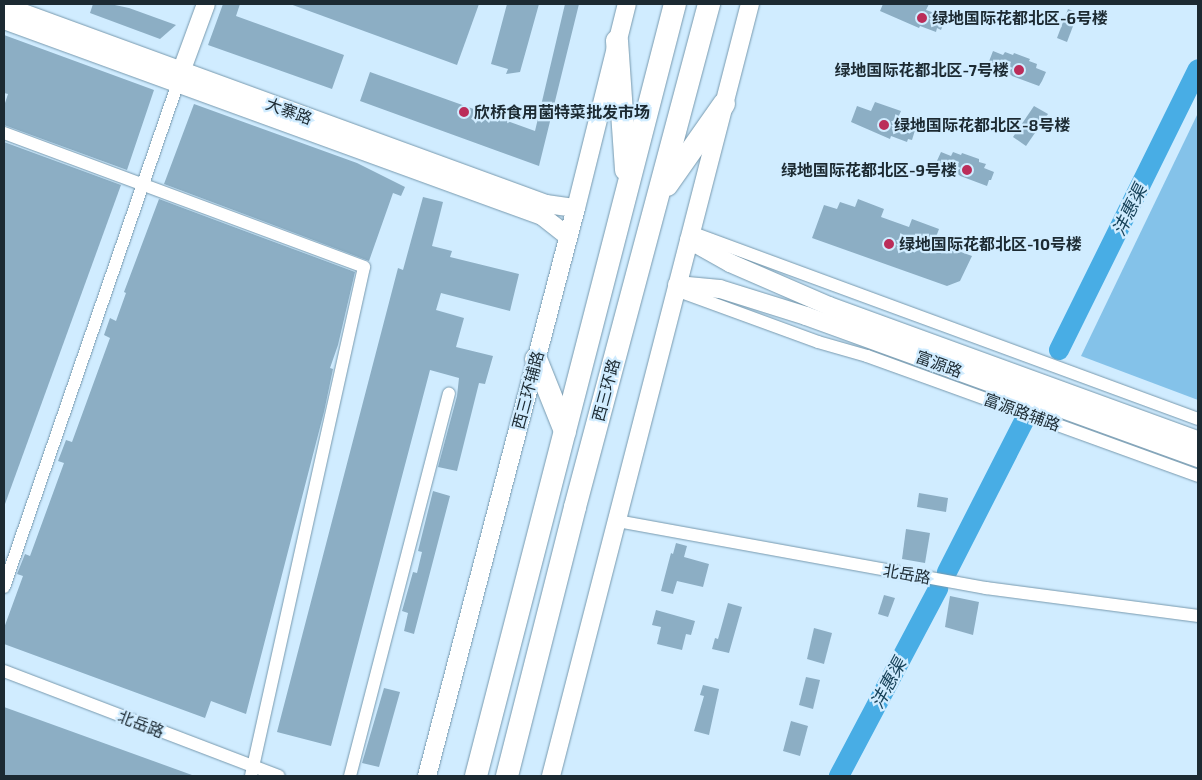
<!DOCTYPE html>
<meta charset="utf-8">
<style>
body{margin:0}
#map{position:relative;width:1202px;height:780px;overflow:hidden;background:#d0ecff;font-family:"Exo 2","Noto Sans SC",sans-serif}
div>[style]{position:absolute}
.green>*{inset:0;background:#84c2e9}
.river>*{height:20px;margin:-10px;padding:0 10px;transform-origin:10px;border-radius:10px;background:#48ade5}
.building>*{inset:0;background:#8caec4}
.roads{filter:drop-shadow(0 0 1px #7799ae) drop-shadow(0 0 1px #7799ae)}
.street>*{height:12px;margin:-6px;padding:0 6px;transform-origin:6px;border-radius:6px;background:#fff}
.secondary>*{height:18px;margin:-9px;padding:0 9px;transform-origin:9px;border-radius:9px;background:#fff}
.highway>*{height:22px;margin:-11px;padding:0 11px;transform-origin:11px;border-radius:11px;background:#fff}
.dots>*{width:14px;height:14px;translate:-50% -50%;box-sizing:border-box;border:2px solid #d0ecff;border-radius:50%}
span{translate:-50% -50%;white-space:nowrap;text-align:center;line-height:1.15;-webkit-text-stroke:4.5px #d0ecff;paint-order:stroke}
.poi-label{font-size:16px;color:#1c2a32;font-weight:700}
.left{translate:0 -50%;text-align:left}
.right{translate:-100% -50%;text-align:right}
.street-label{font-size:16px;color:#1c2a32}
.water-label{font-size:18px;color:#174259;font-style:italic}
.frame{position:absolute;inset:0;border:5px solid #1c2a32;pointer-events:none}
</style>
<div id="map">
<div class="green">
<div style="clip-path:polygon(1198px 113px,1198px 400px,1081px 356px)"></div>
</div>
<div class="river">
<div style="left:1059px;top:350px;width:313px;rotate:-63.7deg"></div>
<div style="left:947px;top:572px;width:169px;rotate:-63deg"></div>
<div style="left:839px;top:776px;width:212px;rotate:-62.1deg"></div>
</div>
<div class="building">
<div style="clip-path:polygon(93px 4px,110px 4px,129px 8px,176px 25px,160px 39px,90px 13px)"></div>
<div style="clip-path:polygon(223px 4px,240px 4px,236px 16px,344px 55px,332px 89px,208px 45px)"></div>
<div style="clip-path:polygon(290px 4px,479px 4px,457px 65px)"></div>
<div style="clip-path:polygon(507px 4px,539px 4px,520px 72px,506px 74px,508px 69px,491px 64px)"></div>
<div style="clip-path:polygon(565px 4px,579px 4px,539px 166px,360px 101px,370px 72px,535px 131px)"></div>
<div style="clip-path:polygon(883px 4px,929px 4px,926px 10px,946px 17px,941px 30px,937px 28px,936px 32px,920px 26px,919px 28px,880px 11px)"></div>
<div style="clip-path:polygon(1068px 9px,1078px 13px,1067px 42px,1057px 38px)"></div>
<div style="clip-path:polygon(4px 35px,154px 90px,127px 170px,4px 125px,4px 106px,8px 94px,4px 93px)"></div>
<div style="clip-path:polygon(993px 51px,1003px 55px,1005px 52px,1013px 55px,1014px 53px,1030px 59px,1029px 61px,1037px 64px,1036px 68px,1046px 72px,1042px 81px,1039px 86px,991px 68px,992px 65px,988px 64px)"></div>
<div style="clip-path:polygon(875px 102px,901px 111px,897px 120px,916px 127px,912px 140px,908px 139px,907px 142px,891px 136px,890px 139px,851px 122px,857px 106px,871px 111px)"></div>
<div style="clip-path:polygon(194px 104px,357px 163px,405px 187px,401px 196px,393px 193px,369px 261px,164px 184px)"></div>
<div style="clip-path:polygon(1034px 106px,1048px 114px,1026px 146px,1013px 137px)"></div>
<div style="clip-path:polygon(4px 142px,121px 185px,5px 504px,4px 504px)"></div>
<div style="clip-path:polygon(941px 152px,951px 156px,953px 152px,961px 155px,962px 153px,979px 159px,979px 162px,986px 164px,984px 168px,994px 172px,991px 180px,989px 180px,987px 186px,939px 168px,940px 164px,936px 163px)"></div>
<div style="clip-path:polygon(423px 197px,443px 202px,432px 246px,452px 251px,450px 257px,519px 274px,510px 311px,441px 293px,436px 310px,464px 318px,456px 347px,493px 356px,485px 384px,479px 383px,457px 471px,438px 467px,457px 396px,459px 378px,430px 370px,331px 746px,277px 732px,398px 268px,403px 270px)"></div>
<div style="clip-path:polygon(159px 199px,355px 272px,338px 345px,330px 368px,333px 369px,324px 412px,246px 714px,211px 701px,205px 718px,4px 644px,4px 628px,23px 576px,17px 574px,25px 554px,30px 556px,64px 463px,58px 461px,66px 440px,72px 442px,110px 338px,104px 335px,110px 318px,116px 321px,126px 293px,124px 292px)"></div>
<div style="clip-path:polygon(858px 199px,884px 209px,881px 217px,909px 227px,912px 219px,939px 229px,936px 237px,949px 241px,947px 247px,972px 256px,960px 281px,947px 286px,812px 238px,824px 205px,837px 209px,840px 202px,855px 207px)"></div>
<div style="clip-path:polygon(433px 491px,450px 496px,414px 634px,404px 631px,408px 613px,402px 611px,413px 572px,417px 573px,422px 552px,418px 551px)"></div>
<div style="clip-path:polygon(919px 493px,948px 498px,946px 512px,917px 507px)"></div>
<div style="clip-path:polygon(906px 529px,930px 533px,925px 563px,902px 559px)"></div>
<div style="clip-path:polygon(676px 543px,687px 546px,684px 557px,709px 564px,703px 587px,677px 581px,673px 594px,661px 591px,671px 553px,673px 554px)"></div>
<div style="clip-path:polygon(884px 595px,895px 598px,888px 617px,878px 614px)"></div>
<div style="clip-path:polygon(950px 596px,979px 602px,973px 635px,945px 627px)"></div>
<div style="clip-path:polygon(728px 603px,742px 607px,729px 653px,712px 649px,715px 638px,718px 639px)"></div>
<div style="clip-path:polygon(656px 610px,695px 621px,691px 635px,686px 634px,682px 650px,657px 644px,661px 627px,652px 625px)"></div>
<div style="clip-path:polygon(814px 628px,832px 633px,824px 664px,807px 659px)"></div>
<div style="clip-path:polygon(806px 677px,820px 680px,813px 709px,799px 705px)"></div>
<div style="clip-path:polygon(703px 685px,719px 689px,709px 735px,694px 731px,704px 696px,700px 695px)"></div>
<div style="clip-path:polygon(384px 688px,400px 692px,379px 767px,362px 763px)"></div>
<div style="clip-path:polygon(4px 707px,192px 775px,192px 776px,4px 776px)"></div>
<div style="clip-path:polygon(791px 721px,808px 726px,800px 756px,783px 751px)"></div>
</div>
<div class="roads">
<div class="street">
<div style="left:4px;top:133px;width:384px;rotate:20.4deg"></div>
<div style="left:364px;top:267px;width:521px;rotate:102.52deg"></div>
<div style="left:690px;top:232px;width:541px;rotate:20.21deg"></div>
<div style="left:676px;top:290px;width:151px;rotate:20.1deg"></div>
<div style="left:818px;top:342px;width:51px;rotate:15.9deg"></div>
<div style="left:867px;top:356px;width:352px;rotate:19.9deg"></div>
<div style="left:617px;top:521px;width:375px;rotate:10.3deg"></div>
<div style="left:986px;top:588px;width:214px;rotate:7.5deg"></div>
<div style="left:4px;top:587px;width:540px;rotate:-70.96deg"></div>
<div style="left:4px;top:671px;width:294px;rotate:20.9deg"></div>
<div style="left:350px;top:776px;width:395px;rotate:-75.5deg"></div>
</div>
<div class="secondary">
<div style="left:4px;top:6px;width:577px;rotate:20.07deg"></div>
<div style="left:546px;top:204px;width:30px;rotate:8deg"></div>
<div style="left:4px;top:20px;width:573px;rotate:20.02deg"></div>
<div style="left:542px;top:216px;width:33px;rotate:38deg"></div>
<div style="left:181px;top:72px;width:72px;rotate:-69.8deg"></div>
<div style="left:689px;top:240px;width:47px;rotate:29.3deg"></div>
<div style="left:730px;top:263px;width:108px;rotate:23.5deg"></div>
<div style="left:829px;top:306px;width:393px;rotate:20deg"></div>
<div style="left:677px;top:285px;width:43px;rotate:5.3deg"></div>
<div style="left:720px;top:289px;width:90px;rotate:17.4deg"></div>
<div style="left:806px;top:316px;width:417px;rotate:19.9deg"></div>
<div style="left:427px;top:776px;width:587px;rotate:-75.3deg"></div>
<div style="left:576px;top:208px;width:210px;rotate:-76deg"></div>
<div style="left:551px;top:776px;width:797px;rotate:-75.55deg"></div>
</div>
<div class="highway">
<div style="left:617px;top:41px;width:129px;rotate:86deg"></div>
<div style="left:667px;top:185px;width:99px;rotate:-54.9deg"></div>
<div style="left:536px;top:359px;width:78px;rotate:68.1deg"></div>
<div style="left:476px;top:776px;width:797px;rotate:-75.55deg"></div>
<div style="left:507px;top:776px;width:277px;rotate:-75.8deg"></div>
<div style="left:575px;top:507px;width:521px;rotate:-75.08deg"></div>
</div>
</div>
<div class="dots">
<div style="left:922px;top:18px;background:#bb2d5a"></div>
<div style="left:1019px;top:70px;background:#bb2d5a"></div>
<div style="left:464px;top:112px;background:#bb2d5a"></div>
<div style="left:884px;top:125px;background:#bb2d5a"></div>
<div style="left:967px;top:170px;background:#bb2d5a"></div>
<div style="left:889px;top:244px;background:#bb2d5a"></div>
</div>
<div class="poi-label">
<span class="left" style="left:932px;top:18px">绿地国际花都北区-6号楼</span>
<span class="right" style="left:1009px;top:70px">绿地国际花都北区-7号楼</span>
<span class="left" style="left:474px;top:112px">欣桥食用菌特菜批发市场</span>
<span class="left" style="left:894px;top:125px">绿地国际花都北区-8号楼</span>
<span class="right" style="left:957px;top:170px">绿地国际花都北区-9号楼</span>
<span class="left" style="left:899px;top:244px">绿地国际花都北区-10号楼</span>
</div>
<div class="street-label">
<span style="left:289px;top:111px;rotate:20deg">大寨路</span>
<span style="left:939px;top:364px;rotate:20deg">富源路</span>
<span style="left:528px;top:390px;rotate:-75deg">西三环辅路</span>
<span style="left:606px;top:390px;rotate:-75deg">西三环路</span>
<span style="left:1022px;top:412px;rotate:20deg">富源路辅路</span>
<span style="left:907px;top:574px;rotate:10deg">北岳路</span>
<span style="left:141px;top:724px;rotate:21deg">北岳路</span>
</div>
<div class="water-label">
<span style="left:1129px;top:210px;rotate:-64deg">沣惠渠</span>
<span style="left:888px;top:683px;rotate:-62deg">沣惠渠</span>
</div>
<div class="frame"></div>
</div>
